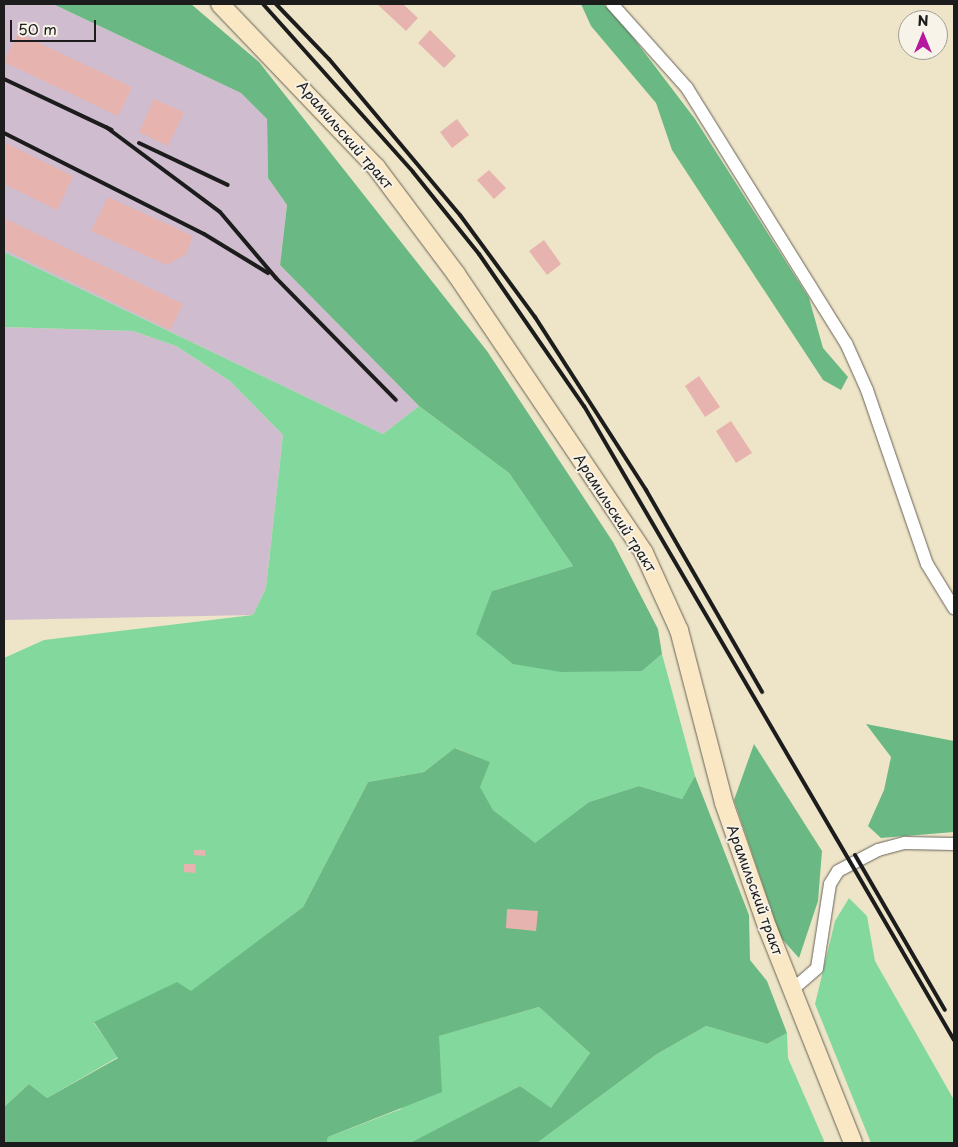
<!DOCTYPE html>
<meta charset="utf-8">
<style>
body{margin:0}
#map{position:relative;width:958px;height:1147px;overflow:hidden;background:#eee5c8;font-family:"Playpen Sans",sans-serif}
div>[style]{position:absolute}
.industrial>*{inset:0;background:#cfbdcf}
.green>*{inset:0;background:#83d99d}
.forest>*{inset:0;background:#6ab984}
.building>*{inset:0;background:#e7b3ae}
.roads{filter:drop-shadow(0 0 1px #666258) drop-shadow(0 0 1px #666258)}
.minor>*{height:12px;margin:-6px;padding:0 6px;transform-origin:6px;border-radius:6px;background:#fff}
.secondary>*{height:18px;margin:-9px;padding:0 9px;transform-origin:9px;border-radius:9px;background:#fae7c3}
.rail>*{height:4px;margin:-2px;padding:0 2px;transform-origin:2px;border-radius:2px;background:#1c1c1c}
span{translate:-50% -50%;white-space:nowrap;text-align:center;line-height:1.15;-webkit-text-stroke:4px #f7f3e8;paint-order:stroke}
.street-label{font-size:14px;color:#1c1c1c}
.frame{position:absolute;inset:0;border:5px solid #1c1c1c;pointer-events:none}
.north{position:absolute;left:898px;top:10px;width:50px;height:50px;box-sizing:border-box;background:#f7f3e8;border:1px solid #9f9d96;border-radius:50%;rotate:0deg;font-size:14px;font-weight:700;line-height:20px;text-align:center;color:#1c1c1c}
.north::after{content:'';display:block;margin:auto;width:18px;height:22px;background:#b5179e;clip-path:polygon(50% 0,100% 100%,50% 72%,0 100%)}
.scale{position:absolute;left:10px;top:20px;width:86px;height:22px;box-sizing:border-box;border:2px solid #1c1c1c;border-top:0;padding-left:6px;font-size:15px;line-height:18px;white-space:nowrap;color:#1c1c1c;-webkit-text-stroke:4px #f7f3e8;paint-order:stroke}
</style>
<div id="map">
<div class="industrial">
<div style="clip-path:polygon(4px 4px,53px 4px,241px 93px,267px 119px,268px 178px,287px 205px,280px 265px,419px 406px,383px 434px,4px 252px)"></div>
<div style="clip-path:polygon(4px 327px,133px 331px,176px 346px,230px 381px,283px 435px,266px 588px,253px 615px,4px 620px)"></div>
</div>
<div class="green">
<div style="clip-path:polygon(4px 252px,383px 434px,419px 406px,509px 473px,573px 566px,492px 591px,642px 671px,662px 654px,695px 776px,682px 799px,639px 786px,589px 802px,535px 844px,493px 810px,479px 787px,489px 762px,456px 748px,424px 772px,368px 782px,303px 907px,191px 992px,94px 1023px,118px 1057px,47px 1098px,29px 1084px,4px 1107px,4px 658px,44px 640px,253px 615px,266px 588px,283px 435px,230px 381px,176px 346px,133px 331px,4px 327px)"></div>
<div style="clip-path:polygon(849px 898px,867px 916px,875px 961px,954px 1100px,954px 1143px,871px 1143px,815px 1004px,835px 921px)"></div>
<div style="clip-path:polygon(539px 1007px,590px 1053px,551px 1109px,520px 1086px,413px 1143px,327px 1143px,328px 1137px,401px 1109px,438px 1036px)"></div>
<div style="clip-path:polygon(706px 1026px,767px 1044px,787px 1033px,788px 1058px,825px 1143px,537px 1143px,657px 1054px)"></div>
</div>
<div class="forest">
<div style="clip-path:polygon(53px 4px,191px 4px,259px 62px,487px 351px,613px 542px,658px 629px,662px 654px,642px 671px,561px 672px,513px 664px,476px 634px,492px 591px,573px 566px,509px 473px,419px 406px,280px 265px,287px 205px,268px 178px,267px 119px,241px 93px)"></div>
<div style="clip-path:polygon(581px 4px,603px 4px,619px 19px,695px 119px,809px 298px,823px 348px,848px 377px,841px 390px,823px 380px,672px 150px,656px 103px,591px 26px)"></div>
<div style="clip-path:polygon(866px 724px,954px 741px,954px 832px,881px 838px,868px 826px,884px 790px,891px 757px)"></div>
<div style="clip-path:polygon(754px 744px,822px 851px,818px 901px,799px 958px,781px 938px,734px 800px)"></div>
<div style="clip-path:polygon(455px 748px,490px 762px,480px 787px,493px 810px,535px 843px,589px 802px,639px 786px,682px 799px,695px 776px,749px 915px,750px 960px,767px 981px,787px 1033px,767px 1044px,706px 1026px,657px 1054px,537px 1143px,412px 1142px,520px 1086px,551px 1108px,590px 1053px,539px 1007px,439px 1036px,442px 1092px,328px 1137px,327px 1143px,4px 1143px,4px 1107px,29px 1084px,47px 1098px,118px 1058px,94px 1022px,177px 982px,191px 991px,303px 907px,368px 782px,424px 772px)"></div>
</div>
<div class="building">
<div style="clip-path:polygon(377px 4px,403px 4px,418px 18px,406px 31px)"></div>
<div style="clip-path:polygon(430px 30px,456px 56px,444px 68px,418px 43px)"></div>
<div style="clip-path:polygon(18px 33px,132px 87px,118px 116px,4px 62px)"></div>
<div style="clip-path:polygon(154px 99px,184px 112px,168px 146px,139px 132px)"></div>
<div style="clip-path:polygon(457px 119px,469px 135px,452px 148px,440px 132px)"></div>
<div style="clip-path:polygon(4px 142px,73px 176px,57px 210px,4px 184px)"></div>
<div style="clip-path:polygon(489px 170px,506px 188px,494px 199px,477px 180px)"></div>
<div style="clip-path:polygon(108px 197px,193px 236px,186px 254px,167px 265px,91px 231px)"></div>
<div style="clip-path:polygon(4px 218px,183px 304px,170px 330px,4px 249px)"></div>
<div style="clip-path:polygon(544px 240px,561px 264px,547px 275px,529px 251px)"></div>
<div style="clip-path:polygon(699px 376px,720px 407px,705px 417px,685px 386px)"></div>
<div style="clip-path:polygon(731px 421px,752px 453px,736px 463px,716px 431px)"></div>
<div style="clip-path:polygon(194px 850px,205px 850px,205px 856px,194px 855px)"></div>
<div style="clip-path:polygon(184px 864px,196px 864px,195px 873px,184px 872px)"></div>
<div style="clip-path:polygon(507px 909px,538px 911px,536px 931px,506px 928px)"></div>
</div>
<div class="roads">
<div class="minor">
<div style="left:612px;top:4px;width:113px;rotate:48.2deg"></div>
<div style="left:687px;top:88px;width:301px;rotate:58.1deg"></div>
<div style="left:846px;top:343px;width:51px;rotate:65.9deg"></div>
<div style="left:867px;top:390px;width:184px;rotate:71deg"></div>
<div style="left:927px;top:564px;width:52px;rotate:58.5deg"></div>
<div style="left:792px;top:990px;width:33px;rotate:-41deg"></div>
<div style="left:817px;top:968px;width:85px;rotate:-81.2deg"></div>
<div style="left:830px;top:884px;width:15px;rotate:-58deg"></div>
<div style="left:838px;top:871px;width:45px;rotate:-27.7deg"></div>
<div style="left:878px;top:850px;width:28px;rotate:-15deg"></div>
<div style="left:905px;top:843px;width:49px;rotate:1.2deg"></div>
</div>
<div class="secondary">
<div style="left:220px;top:4px;width:226px;rotate:46.3deg"></div>
<div style="left:376px;top:167px;width:134px;rotate:53.2deg"></div>
<div style="left:456px;top:274px;width:336px;rotate:56deg"></div>
<div style="left:644px;top:553px;width:85px;rotate:65.6deg"></div>
<div style="left:679px;top:630px;width:179px;rotate:75.4deg"></div>
<div style="left:724px;top:803px;width:133px;rotate:70.8deg"></div>
<div style="left:768px;top:929px;width:230px;rotate:68.3deg"></div>
</div>
</div>
<div class="rail">
<div style="left:263px;top:4px;width:225px;rotate:48.2deg"></div>
<div style="left:413px;top:172px;width:105px;rotate:51.2deg"></div>
<div style="left:479px;top:254px;width:185px;rotate:55.4deg"></div>
<div style="left:584px;top:406px;width:734px;rotate:59.73deg"></div>
<div style="left:276px;top:4px;width:76px;rotate:46.1deg"></div>
<div style="left:329px;top:59px;width:204px;rotate:50deg"></div>
<div style="left:460px;top:215px;width:127px;rotate:53.7deg"></div>
<div style="left:535px;top:317px;width:206px;rotate:57.3deg"></div>
<div style="left:646px;top:490px;width:233px;rotate:60.1deg"></div>
<div style="left:4px;top:79px;width:119px;rotate:25.3deg"></div>
<div style="left:106px;top:127px;width:142px;rotate:36.7deg"></div>
<div style="left:220px;top:212px;width:87px;rotate:49.7deg"></div>
<div style="left:276px;top:278px;width:171px;rotate:45.5deg"></div>
<div style="left:4px;top:133px;width:224px;rotate:26.8deg"></div>
<div style="left:204px;top:234px;width:75px;rotate:31.4deg"></div>
<div style="left:139px;top:143px;width:98px;rotate:25.3deg"></div>
<div style="left:855px;top:855px;width:179px;rotate:59.9deg"></div>
</div>
<div class="street-label">
<span style="left:345px;top:135px;rotate:49deg">Арамильский тракт</span>
<span style="left:615px;top:513px;rotate:57deg">Арамильский тракт</span>
<span style="left:755px;top:890px;rotate:70deg">Арамильский тракт</span>
</div>
<div class="frame"></div>
<div class="north">N</div>
<div class="scale">50 m</div>
</div>
